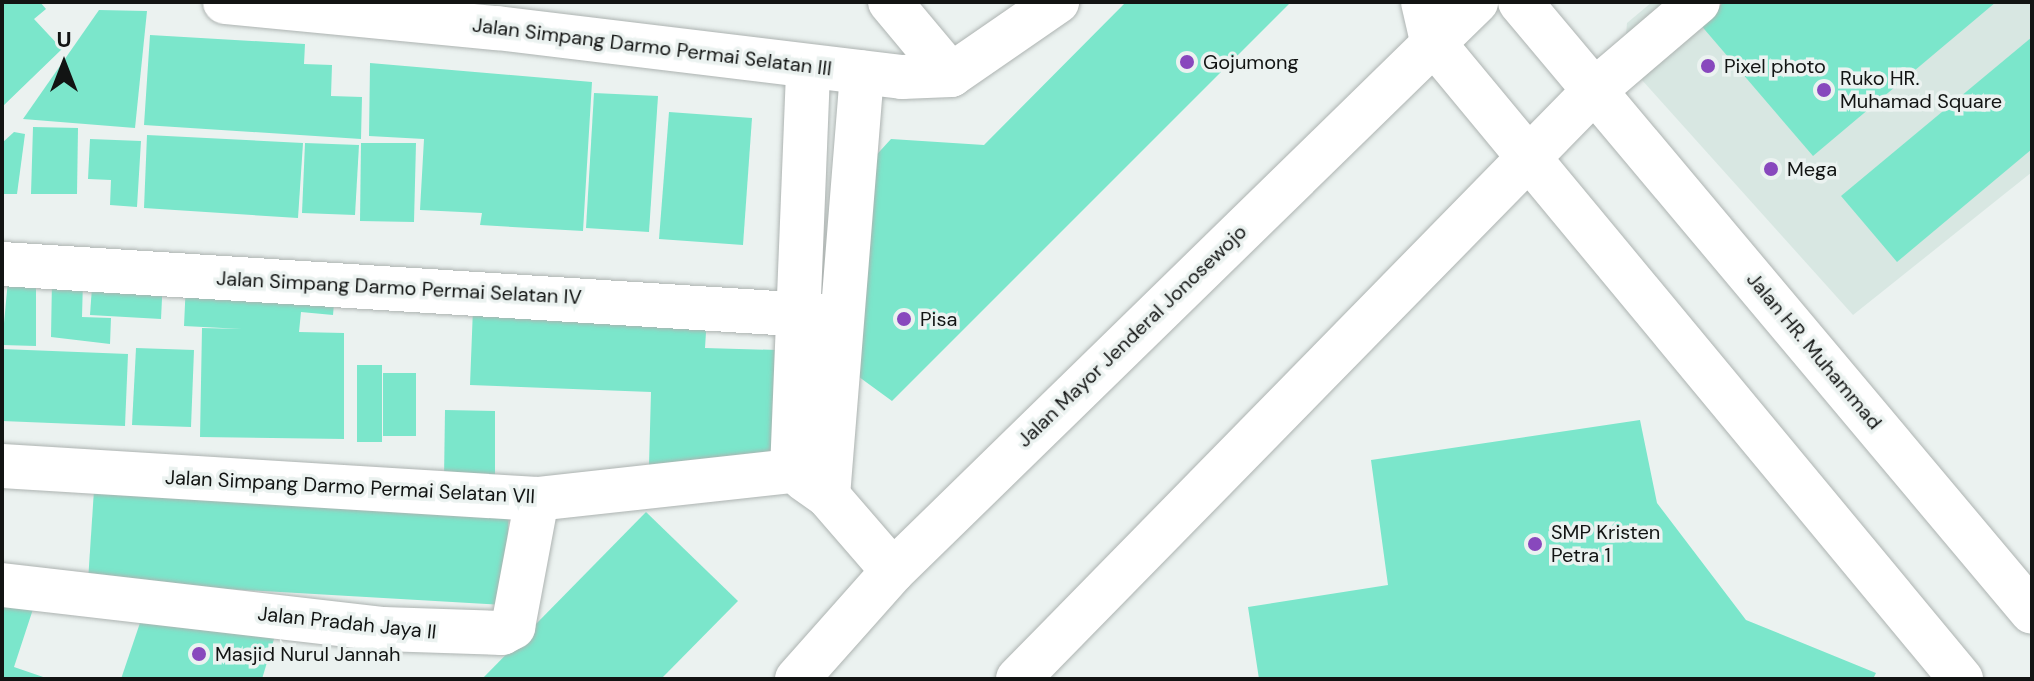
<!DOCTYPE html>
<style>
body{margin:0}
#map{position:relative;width:2034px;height:681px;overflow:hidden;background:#ebf2f0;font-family:"DM Sans",sans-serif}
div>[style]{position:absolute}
.built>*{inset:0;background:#d8e7e2}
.building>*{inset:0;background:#7be6cb}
.roads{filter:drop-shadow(0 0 2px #adb3b1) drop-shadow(0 0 2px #adb3b1)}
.minor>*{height:44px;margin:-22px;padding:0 22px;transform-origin:22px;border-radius:22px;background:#fff}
.major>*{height:44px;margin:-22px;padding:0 22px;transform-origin:22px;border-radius:22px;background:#fff}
.dots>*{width:22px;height:22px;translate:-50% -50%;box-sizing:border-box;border:4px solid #ebf2f0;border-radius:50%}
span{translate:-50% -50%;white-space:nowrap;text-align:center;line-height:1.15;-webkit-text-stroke:7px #ebf2f0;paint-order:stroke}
.street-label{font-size:20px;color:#121413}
.poi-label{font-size:20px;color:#121413}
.left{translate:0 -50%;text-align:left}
.frame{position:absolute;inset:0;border:4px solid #121413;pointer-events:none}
.north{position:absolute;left:24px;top:24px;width:80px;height:80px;-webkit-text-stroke:6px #ebf2f0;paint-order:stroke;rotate:0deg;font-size:22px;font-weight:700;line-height:32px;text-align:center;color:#121413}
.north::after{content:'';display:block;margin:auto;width:28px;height:36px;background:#121413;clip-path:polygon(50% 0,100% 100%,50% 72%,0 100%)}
</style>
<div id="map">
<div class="built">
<div style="clip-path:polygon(1652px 2px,2032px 2px,2032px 172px,1853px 315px,1624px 60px,1627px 23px)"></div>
</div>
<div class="building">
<div style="clip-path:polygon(2px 2px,40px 2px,46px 9px,34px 19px,62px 49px,2px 107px)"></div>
<div style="clip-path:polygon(1126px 2px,1291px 2px,892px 401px,844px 366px,859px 174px,891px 139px,984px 145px)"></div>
<div style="clip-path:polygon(1724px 2px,1996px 2px,1813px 156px,1699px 23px)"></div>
<div style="clip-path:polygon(99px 10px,147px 11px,135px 128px,23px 119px)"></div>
<div style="clip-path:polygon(150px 35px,305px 44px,304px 64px,332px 65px,331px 96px,362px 97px,361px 139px,144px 125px)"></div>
<div style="clip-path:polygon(2032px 37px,2032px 149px,1897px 262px,1841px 196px)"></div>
<div style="clip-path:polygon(370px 63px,592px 82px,583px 231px,480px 225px,482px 213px,420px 210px,424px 139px,369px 136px)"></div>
<div style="clip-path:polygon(594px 93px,658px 96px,649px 232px,586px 228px)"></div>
<div style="clip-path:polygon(669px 112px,752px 118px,743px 245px,659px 239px)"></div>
<div style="clip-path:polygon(33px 127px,78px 128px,77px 194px,31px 194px)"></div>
<div style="clip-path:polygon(14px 132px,25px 134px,17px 194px,2px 194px,2px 143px)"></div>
<div style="clip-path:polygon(147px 135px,303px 143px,298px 218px,144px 208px)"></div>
<div style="clip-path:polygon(90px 139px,141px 141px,137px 207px,110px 205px,111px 180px,88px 179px)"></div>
<div style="clip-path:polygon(305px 143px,359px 145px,355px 215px,302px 213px)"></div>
<div style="clip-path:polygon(361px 143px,416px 143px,414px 222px,360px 221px)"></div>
<div style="clip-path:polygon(9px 269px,36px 270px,36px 346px,2px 345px)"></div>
<div style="clip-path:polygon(93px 273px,163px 278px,161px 319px,90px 315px)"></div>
<div style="clip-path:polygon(52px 279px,83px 280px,82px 317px,111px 318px,110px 344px,51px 337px)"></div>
<div style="clip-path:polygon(186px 282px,335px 292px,333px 315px,301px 312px,299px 332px,344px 333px,344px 439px,200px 437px,202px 328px,242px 329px,184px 326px)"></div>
<div style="clip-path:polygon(473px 308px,707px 316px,705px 348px,777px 350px,774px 468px,649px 465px,651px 392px,470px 385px)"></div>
<div style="clip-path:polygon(136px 348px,194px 350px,191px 427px,132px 425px)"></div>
<div style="clip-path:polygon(2px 349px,128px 354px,125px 426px,2px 421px)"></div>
<div style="clip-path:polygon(357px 365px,382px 365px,382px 442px,357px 442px)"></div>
<div style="clip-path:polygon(383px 373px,416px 373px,416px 436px,383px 436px)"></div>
<div style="clip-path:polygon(445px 410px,495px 411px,495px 479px,444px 479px)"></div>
<div style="clip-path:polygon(1640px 420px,1657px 503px,1746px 620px,1876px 673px,1873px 679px,1259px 679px,1248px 607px,1388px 585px,1371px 460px)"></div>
<div style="clip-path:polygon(94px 490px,509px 513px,504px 605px,88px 581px)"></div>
<div style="clip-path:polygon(646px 512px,738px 601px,661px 679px,482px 679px)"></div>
<div style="clip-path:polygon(2px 601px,35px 603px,14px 667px,49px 679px,2px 679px)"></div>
<div style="clip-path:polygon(143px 614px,277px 629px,262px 679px,121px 679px)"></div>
</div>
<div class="roads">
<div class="minor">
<div style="left:225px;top:2px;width:273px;rotate:5.5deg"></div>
<div style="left:497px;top:28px;width:408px;rotate:6.9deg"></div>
<div style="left:902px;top:77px;width:49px;rotate:-2.3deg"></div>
<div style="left:951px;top:75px;width:129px;rotate:-34.6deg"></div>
<div style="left:890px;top:2px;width:95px;rotate:50.1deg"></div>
<div style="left:1423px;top:2px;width:40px;rotate:77deg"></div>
<div style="left:1596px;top:89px;width:134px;rotate:-40.5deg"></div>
<div style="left:2px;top:264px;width:840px;rotate:3.62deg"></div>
<div style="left:2px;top:466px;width:536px;rotate:3.53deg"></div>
<div style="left:537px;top:499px;width:257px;rotate:-6.3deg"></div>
<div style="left:792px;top:471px;width:404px;rotate:-87.7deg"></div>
<div style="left:804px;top:479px;width:29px;rotate:35deg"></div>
<div style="left:828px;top:496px;width:99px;rotate:49.1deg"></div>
<div style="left:828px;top:496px;width:425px;rotate:-85.4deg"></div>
<div style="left:2px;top:585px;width:384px;rotate:6.6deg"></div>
<div style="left:383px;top:629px;width:119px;rotate:1.9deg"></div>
<div style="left:502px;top:633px;width:13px;rotate:-29deg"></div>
<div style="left:513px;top:627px;width:130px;rotate:-79.4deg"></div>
</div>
<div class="major">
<div style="left:1520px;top:2px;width:796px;rotate:49.99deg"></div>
<div style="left:1432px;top:41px;width:829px;rotate:50.34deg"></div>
<div style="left:797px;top:679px;width:144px;rotate:-48.4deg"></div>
<div style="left:893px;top:571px;width:815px;rotate:-44.3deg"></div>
<div style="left:1018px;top:679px;width:826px;rotate:-45.59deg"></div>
</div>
</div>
<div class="dots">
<div style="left:1187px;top:62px;background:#8848bd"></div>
<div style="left:1708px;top:66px;background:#8848bd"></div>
<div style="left:1824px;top:90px;background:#8848bd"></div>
<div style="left:1771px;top:169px;background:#8848bd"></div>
<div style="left:904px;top:319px;background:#8848bd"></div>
<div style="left:1535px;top:544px;background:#8848bd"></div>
<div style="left:199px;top:654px;background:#8848bd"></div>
</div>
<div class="street-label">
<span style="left:652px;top:47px;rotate:7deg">Jalan Simpang Darmo Permai Selatan III</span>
<span style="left:399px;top:288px;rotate:3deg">Jalan Simpang Darmo Permai Selatan IV</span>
<span style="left:1132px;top:336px;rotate:-44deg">Jalan Mayor Jenderal Jonosewojo</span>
<span style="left:1814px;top:351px;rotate:50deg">Jalan HR. Muhammad</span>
<span style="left:350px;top:487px;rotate:3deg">Jalan Simpang Darmo Permai Selatan VII</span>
<span style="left:347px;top:623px;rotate:6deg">Jalan Pradah Jaya II</span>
</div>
<div class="poi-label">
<span class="left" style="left:1203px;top:62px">Gojumong</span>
<span class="left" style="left:1724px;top:66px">Pixel photo</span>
<span class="left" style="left:1840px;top:90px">Ruko HR.<br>Muhamad Square</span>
<span class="left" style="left:1787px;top:169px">Mega</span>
<span class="left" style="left:920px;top:319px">Pisa</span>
<span class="left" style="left:1551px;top:544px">SMP Kristen<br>Petra 1</span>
<span class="left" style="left:215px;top:654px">Masjid Nurul Jannah</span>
</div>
<div class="frame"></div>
<div class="north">U</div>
</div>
